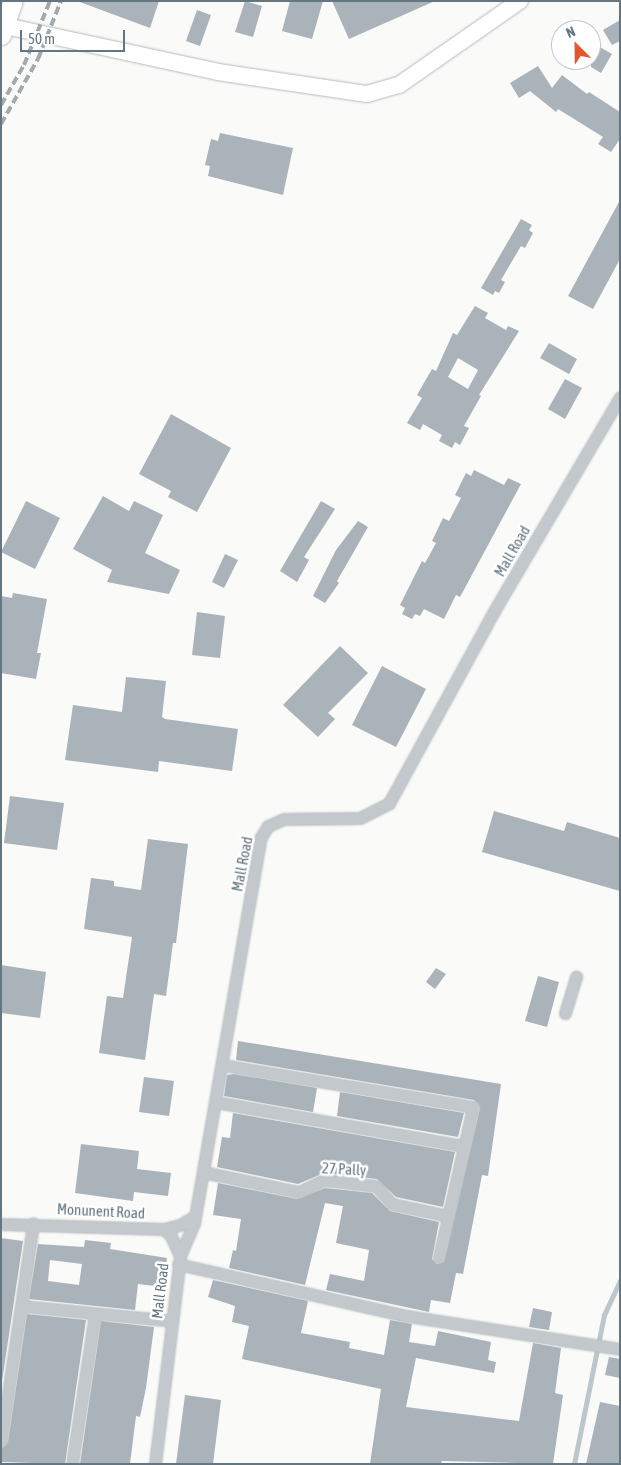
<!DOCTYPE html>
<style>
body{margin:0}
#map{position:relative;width:621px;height:1465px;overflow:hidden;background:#fafaf8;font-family:"Asap Condensed",sans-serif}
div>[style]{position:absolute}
.stream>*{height:4.5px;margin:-2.25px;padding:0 2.25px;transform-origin:2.25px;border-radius:2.25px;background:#bbc7cb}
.building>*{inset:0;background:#aab3b9}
.roads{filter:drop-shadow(0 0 1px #b3babf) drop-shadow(0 0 1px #b3babf)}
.street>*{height:11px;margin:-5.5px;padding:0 5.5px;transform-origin:5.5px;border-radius:5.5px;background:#c3c8cc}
.secondary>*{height:16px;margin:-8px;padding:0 8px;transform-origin:8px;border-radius:8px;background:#fff}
.primary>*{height:19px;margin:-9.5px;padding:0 9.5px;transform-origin:9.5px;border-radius:9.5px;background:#fff}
.rail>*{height:4px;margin-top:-2px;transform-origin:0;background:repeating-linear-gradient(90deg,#a2aab0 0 8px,transparent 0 12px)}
span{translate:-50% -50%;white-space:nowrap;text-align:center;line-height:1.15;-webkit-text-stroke:5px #fff;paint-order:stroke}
.street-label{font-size:15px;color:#657683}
.frame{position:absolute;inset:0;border:2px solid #657683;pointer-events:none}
.north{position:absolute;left:551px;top:20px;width:50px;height:50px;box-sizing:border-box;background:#fff;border:1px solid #c1c8cd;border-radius:50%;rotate:337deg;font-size:14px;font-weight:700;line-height:20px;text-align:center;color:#657683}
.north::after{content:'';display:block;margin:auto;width:18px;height:22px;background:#e4572e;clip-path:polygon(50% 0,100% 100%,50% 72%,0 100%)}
.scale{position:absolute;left:20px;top:30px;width:105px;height:22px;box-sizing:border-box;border:2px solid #657683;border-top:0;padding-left:6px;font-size:15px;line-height:18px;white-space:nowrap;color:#657683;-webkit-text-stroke:4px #fff;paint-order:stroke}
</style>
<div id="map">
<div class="stream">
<div style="left:574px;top:1464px;width:152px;rotate:-78.6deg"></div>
<div style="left:604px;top:1315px;width:38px;rotate:-65deg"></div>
</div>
<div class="building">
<div style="clip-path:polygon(77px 1px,159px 1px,150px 28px)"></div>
<div style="clip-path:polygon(245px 1px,262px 6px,253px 37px,235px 32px)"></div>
<div style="clip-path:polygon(290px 1px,323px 1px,312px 39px,282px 31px)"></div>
<div style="clip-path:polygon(332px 1px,435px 1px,349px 39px)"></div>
<div style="clip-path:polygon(197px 10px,211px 15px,200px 46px,186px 41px)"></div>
<div style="clip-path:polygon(620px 20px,620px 41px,612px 45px,603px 30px)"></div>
<div style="clip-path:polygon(591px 42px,612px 54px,601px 73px,591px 67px)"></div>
<div style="clip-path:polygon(538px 66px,552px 88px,562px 75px,587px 94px,589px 92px,620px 112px,620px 139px,611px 152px,598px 144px,603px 137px,558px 109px,556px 112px,530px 91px,519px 98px,510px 83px)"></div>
<div style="clip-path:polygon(220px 133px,293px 148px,283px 195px,208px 176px,210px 166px,205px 165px,211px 139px,218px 141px)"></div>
<div style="clip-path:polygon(620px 200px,620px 259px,593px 309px,568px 296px)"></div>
<div style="clip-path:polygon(521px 219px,532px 225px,529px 230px,533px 233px,525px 248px,521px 246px,501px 280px,505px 282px,499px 293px,495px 291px,493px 295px,481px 288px)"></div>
<div style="clip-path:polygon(evenodd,475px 306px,488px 313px,485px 318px,506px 330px,508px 326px,519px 331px,479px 395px,481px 396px,464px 426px,469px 428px,460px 445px,455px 442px,452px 448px,439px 441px,442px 435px,423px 424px,420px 430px,407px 423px,422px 398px,417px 395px,432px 369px,436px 371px,453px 333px,457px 335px,475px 306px,458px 358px,478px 370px,468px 389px,448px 377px,458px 358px)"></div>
<div style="clip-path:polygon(549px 343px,577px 359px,569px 374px,540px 358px)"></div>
<div style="clip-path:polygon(565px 379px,582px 388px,565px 419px,548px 409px)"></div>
<div style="clip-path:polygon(171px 414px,231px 448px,197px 512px,168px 497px,171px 491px,139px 474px)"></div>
<div style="clip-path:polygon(474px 470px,504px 485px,508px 478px,521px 484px,460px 597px,456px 595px,444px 619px,424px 609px,420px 616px,415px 614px,412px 619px,402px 614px,405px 608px,400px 605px,422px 561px,425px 563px,436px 543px,432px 541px,443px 518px,449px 521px,461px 498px,455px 495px,466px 473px,471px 476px)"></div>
<div style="clip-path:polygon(103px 496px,129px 511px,134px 501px,163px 515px,145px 553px,180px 570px,169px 594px,107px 582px,112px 570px,73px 549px)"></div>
<div style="clip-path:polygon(26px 501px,60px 518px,35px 569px,1px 552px)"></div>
<div style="clip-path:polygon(321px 501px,335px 509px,304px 557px,309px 560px,297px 582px,280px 571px)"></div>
<div style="clip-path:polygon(358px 521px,368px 527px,337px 581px,339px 583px,325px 603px,313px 596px,336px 550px)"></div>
<div style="clip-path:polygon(225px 554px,238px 560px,224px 588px,212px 582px)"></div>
<div style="clip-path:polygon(13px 593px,47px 599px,37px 653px,41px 653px,36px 679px,1px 673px,1px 596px,12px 598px)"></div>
<div style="clip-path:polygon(197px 612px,225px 616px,220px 658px,192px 655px)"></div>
<div style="clip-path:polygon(340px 646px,368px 673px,328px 713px,335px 719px,318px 737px,283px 705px)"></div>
<div style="clip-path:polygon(382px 666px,426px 689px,396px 747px,352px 725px)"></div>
<div style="clip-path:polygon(126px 677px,166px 681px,162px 717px,165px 719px,238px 729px,232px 771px,159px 761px,158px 772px,65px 760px,73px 705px,122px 712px)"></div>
<div style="clip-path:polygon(10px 796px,64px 803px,57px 850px,4px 843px)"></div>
<div style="clip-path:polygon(494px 811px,564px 831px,567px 822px,620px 838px,620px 891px,482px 852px)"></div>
<div style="clip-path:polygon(148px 839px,188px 844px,176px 943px,173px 943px,166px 996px,154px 994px,145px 1060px,99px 1053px,107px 996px,123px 998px,132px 937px,84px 929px,91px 878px,114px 881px,114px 886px,141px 890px)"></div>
<div style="clip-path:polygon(1px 965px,46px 972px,40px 1018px,1px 1013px)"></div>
<div style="clip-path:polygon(436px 968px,446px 974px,435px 989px,426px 982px)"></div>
<div style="clip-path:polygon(538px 976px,559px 982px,547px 1027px,525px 1021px)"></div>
<div style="clip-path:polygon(238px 1041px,501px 1084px,488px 1176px,482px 1175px,463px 1274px,456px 1273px,450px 1303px,431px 1300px,429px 1312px,326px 1290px,330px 1274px,364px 1281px,369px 1250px,336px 1243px,343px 1206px,325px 1203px,305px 1285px,229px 1268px,233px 1250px,236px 1251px,241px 1219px,213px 1215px,218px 1183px,297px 1199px,325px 1188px,372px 1193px,390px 1211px,439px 1222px,432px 1259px,437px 1264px,444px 1262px,480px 1108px,474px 1100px,236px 1060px)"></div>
<div style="clip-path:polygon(234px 1074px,317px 1088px,313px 1112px,224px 1096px,227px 1075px)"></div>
<div style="clip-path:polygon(144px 1077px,174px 1081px,169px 1116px,139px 1112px)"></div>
<div style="clip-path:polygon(340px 1092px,464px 1113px,458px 1137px,337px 1116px)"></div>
<div style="clip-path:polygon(233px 1113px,455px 1152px,443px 1207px,396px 1197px,377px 1179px,324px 1173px,298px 1184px,217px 1167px,222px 1137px,230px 1138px)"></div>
<div style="clip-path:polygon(81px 1144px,139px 1151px,137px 1169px,171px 1173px,168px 1196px,134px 1192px,133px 1201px,75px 1193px)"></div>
<div style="clip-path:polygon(1px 1238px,23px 1241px,1px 1388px)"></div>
<div style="clip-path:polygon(evenodd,85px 1240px,111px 1243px,110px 1249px,167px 1258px,163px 1287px,138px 1284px,135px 1310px,29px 1299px,38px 1244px,84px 1247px,85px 1240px,50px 1260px,82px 1264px,79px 1285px,48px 1281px,50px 1260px)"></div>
<div style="clip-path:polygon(213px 1280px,308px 1301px,301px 1333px,350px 1342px,349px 1348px,384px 1355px,390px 1320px,412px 1324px,409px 1342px,435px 1346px,438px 1331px,491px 1342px,488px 1360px,496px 1362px,494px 1373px,416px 1358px,406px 1407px,519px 1421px,533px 1343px,561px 1348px,555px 1393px,563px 1395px,553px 1464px,442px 1461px,441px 1464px,370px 1464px,381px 1389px,242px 1359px,249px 1326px,232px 1322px,235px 1306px,208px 1297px)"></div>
<div style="clip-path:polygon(533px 1308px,552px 1312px,549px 1330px,529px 1327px)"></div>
<div style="clip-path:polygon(27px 1314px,86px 1320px,65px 1464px,1px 1462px,2px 1448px,8px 1442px)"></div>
<div style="clip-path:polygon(101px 1321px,154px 1327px,146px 1388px,140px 1417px,136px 1416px,130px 1464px,80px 1464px)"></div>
<div style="clip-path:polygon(609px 1357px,620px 1359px,620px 1378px,605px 1375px)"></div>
<div style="clip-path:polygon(185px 1395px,221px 1400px,213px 1464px,176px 1464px)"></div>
<div style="clip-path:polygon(600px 1402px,620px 1406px,620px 1464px,586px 1464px)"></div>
</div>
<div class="roads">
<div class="street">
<div style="left:565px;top:1013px;width:38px;rotate:-73deg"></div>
<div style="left:223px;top:1065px;width:254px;rotate:9.5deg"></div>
<div style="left:473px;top:1107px;width:154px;rotate:102.8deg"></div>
<div style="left:216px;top:1102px;width:252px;rotate:10.1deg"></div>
<div style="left:203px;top:1172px;width:98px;rotate:11.8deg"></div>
<div style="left:299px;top:1192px;width:28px;rotate:-26deg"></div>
<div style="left:324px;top:1180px;width:52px;rotate:6.6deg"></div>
<div style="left:376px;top:1186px;width:24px;rotate:48deg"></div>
<div style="left:392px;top:1204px;width:57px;rotate:12.1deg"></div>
<div style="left:1px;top:1224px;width:163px;rotate:1.8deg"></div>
<div style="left:164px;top:1229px;width:16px;rotate:-14deg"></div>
<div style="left:180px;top:1225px;width:17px;rotate:-31deg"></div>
<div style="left:164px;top:1229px;width:10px;rotate:45deg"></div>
<div style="left:171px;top:1236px;width:22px;rotate:66deg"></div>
<div style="left:178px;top:1264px;width:235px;rotate:12.8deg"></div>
<div style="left:407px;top:1316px;width:216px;rotate:8.8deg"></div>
<div style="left:23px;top:1306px;width:150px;rotate:5.7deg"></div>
<div style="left:1px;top:1441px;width:220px;rotate:-81.6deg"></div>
<div style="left:72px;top:1464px;width:152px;rotate:-81.3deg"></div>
<div style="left:155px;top:1464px;width:209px;rotate:-83.1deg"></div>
<div style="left:180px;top:1256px;width:36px;rotate:-67deg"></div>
<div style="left:194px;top:1223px;width:392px;rotate:-80.2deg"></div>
<div style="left:261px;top:837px;width:13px;rotate:-58deg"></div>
<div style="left:268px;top:826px;width:17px;rotate:-24deg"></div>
<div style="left:284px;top:819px;width:76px;rotate:-0.8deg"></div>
<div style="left:360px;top:818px;width:33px;rotate:-27deg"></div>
<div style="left:389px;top:803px;width:219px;rotate:-61.3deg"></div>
<div style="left:494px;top:611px;width:248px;rotate:-59.5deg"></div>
</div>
<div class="secondary">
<div style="left:1px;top:25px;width:222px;rotate:12.2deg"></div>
<div style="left:218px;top:72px;width:151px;rotate:8.4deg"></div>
<div style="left:367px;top:94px;width:33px;rotate:-16deg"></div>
<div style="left:399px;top:85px;width:147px;rotate:-34.8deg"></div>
</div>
<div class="primary">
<div style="left:1px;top:35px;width:36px;rotate:-71deg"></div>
</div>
</div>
<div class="rail">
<div style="left:1px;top:105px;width:46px;rotate:-60.1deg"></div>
<div style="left:24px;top:65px;width:69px;rotate:-67.9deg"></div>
<div style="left:1px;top:124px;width:75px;rotate:-60.4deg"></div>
<div style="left:38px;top:59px;width:62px;rotate:-68.4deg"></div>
</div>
<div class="street-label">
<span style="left:512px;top:551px;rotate:-60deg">Mall Road</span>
<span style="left:242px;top:864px;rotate:-79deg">Mall Road</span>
<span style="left:344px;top:1169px;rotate:3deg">27 Pally</span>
<span style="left:101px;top:1211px;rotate:3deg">Monunent Road</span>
<span style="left:160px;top:1291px;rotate:-83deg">Mall Road</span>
</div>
<div class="frame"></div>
<div class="north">N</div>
<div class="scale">50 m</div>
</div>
